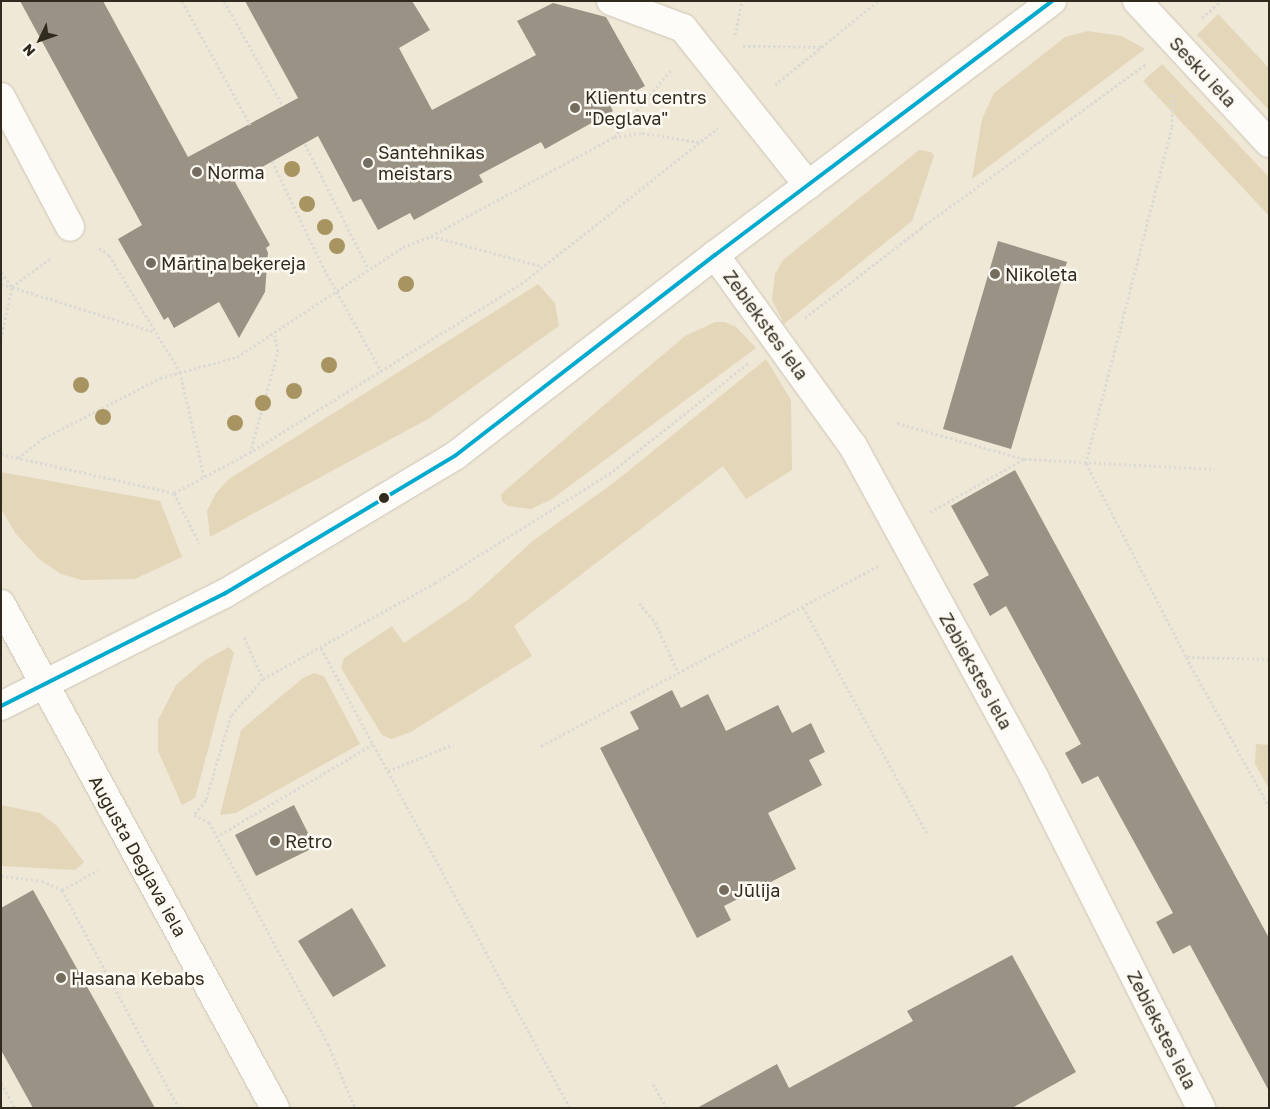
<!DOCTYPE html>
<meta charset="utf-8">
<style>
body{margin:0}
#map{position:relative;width:1270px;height:1109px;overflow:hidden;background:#f0e8d6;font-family:"Golos Text",sans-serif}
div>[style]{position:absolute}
.green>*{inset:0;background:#e4d6b9}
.building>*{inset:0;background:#999285}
.path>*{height:3px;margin-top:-1.5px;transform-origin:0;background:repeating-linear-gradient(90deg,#dcdad4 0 2.5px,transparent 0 5px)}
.roads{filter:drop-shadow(0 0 1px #cbc4b6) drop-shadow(0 0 1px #cbc4b6)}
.minor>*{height:28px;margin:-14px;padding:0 14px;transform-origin:14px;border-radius:14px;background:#fdfcf9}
.tertiary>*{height:28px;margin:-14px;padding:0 14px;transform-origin:14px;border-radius:14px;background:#fdfcf9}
.secondary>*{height:28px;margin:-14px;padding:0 14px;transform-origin:14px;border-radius:14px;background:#fdfcf9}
.bus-1>*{height:4px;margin:-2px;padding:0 2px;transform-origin:2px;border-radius:2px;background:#00a9ce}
.trees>*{width:16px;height:16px;margin:-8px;border-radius:50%;background:#a79460}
.dots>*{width:14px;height:14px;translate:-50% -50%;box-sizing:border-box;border:2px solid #fdfaf3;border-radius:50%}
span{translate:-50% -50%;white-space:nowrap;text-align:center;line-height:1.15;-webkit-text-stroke:5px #fdfaf3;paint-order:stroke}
.street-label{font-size:18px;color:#312b1f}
.poi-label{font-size:18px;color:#312b1f}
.left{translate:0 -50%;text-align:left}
.frame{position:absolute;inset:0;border:2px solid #312b1f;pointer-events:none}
.north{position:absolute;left:15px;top:15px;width:50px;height:50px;-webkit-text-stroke:4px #fdfaf3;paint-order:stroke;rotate:228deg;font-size:14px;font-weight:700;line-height:20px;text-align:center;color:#312b1f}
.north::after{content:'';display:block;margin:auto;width:18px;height:22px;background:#312b1f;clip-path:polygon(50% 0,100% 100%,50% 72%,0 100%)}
</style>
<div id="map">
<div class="green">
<div style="clip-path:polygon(1218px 14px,1269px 68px,1269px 110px,1197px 35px)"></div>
<div style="clip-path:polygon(1088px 31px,1122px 36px,1145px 49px,972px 179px,982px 119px,994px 93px,1065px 37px)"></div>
<div style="clip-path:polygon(1162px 64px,1269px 177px,1269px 216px,1143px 81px)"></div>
<div style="clip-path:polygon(919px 150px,931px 152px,934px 156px,912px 221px,784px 324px,772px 300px,775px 274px,783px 260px)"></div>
<div style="clip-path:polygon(538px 284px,555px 303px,559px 326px,428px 419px,210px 537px,207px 511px,216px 493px,229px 479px)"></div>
<div style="clip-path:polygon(715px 322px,725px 322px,736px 327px,756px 348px,552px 499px,531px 509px,508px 506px,502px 501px,501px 494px,639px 375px,685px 336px)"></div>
<div style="clip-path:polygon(766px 359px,791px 400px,792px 470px,746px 499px,723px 466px,514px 626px,532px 656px,411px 732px,391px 739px,382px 735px,341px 668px,344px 658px,392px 626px,404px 643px,469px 599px,534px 540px,616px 481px)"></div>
<div style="clip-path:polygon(1px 472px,160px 501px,182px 557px,135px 579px,82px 580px,61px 574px,39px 559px,16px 534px,1px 509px)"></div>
<div style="clip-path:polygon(229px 647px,234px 653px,195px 798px,182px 805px,158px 751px,158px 720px,176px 685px,205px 660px)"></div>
<div style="clip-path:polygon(314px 673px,324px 676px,360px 744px,236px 813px,220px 815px,241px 730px,303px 678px)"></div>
<div style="clip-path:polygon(1256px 744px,1269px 745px,1269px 789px,1255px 764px)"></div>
<div style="clip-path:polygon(1px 805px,40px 813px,57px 826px,84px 862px,75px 870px,1px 866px)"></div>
</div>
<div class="building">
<div style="clip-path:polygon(20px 1px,103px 1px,188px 157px,298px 98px,245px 1px,412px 1px,430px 30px,399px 48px,432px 110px,536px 55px,517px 21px,553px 3px,606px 17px,645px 86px,610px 105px,613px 111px,545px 149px,541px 142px,479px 175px,483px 182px,414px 220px,410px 213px,378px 230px,361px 199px,353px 202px,318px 136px,235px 182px,270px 245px,266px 248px,268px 253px,265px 292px,239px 338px,219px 302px,174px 328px,168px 317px,164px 320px,118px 239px,142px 225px)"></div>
<div style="clip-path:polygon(998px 241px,1067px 262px,1011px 449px,943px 429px)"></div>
<div style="clip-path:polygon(1015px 470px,1269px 938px,1269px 1091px,1190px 945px,1173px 954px,1156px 922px,1173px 913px,1098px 776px,1082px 784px,1065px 753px,1081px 744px,1006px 606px,990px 616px,973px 584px,989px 575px,951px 506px)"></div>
<div style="clip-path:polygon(672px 690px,681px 708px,708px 694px,726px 731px,778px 705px,792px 733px,811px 723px,825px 752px,809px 760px,822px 785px,768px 813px,796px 869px,724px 906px,731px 920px,697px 938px,600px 748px,639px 729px,630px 712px)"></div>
<div style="clip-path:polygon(294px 805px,315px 847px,256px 876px,235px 835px)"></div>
<div style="clip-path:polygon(33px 890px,155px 1108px,33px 1108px,1px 1050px,1px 908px)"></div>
<div style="clip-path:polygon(352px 908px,386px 966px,333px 997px,298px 941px)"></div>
<div style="clip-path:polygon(1012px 955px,1076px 1072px,1012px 1108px,697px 1108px,777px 1064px,789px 1088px,913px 1021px,907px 1011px)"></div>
</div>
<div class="path">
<div style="left:182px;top:1px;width:141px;rotate:61.1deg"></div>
<div style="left:224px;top:1px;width:120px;rotate:60.7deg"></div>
<div style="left:1202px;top:18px;width:25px;rotate:-42deg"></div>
<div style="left:735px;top:35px;width:35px;rotate:-78deg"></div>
<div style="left:743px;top:46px;width:78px;rotate:0.7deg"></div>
<div style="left:775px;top:85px;width:133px;rotate:-39.2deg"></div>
<div style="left:1173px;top:94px;width:33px;rotate:92deg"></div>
<div style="left:1172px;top:127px;width:347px;rotate:104.4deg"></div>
<div style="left:1086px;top:463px;width:218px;rotate:62.7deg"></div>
<div style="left:1186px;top:657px;width:171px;rotate:61deg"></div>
<div style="left:614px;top:137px;width:28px;rotate:-8deg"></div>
<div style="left:642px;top:133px;width:58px;rotate:9deg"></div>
<div style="left:305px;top:144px;width:139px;rotate:63.1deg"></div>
<div style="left:272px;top:161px;width:115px;rotate:64.3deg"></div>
<div style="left:322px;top:265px;width:124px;rotate:60.9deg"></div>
<div style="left:431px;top:236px;width:114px;rotate:15.3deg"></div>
<div style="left:99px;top:248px;width:12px;rotate:35deg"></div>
<div style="left:109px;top:255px;width:137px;rotate:58.7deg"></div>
<div style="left:180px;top:372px;width:108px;rotate:77.1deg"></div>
<div style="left:1px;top:272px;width:19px;rotate:54deg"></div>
<div style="left:12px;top:287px;width:150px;rotate:17.5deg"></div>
<div style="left:1px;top:284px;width:11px;rotate:15deg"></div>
<div style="left:12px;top:287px;width:50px;rotate:-36.9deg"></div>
<div style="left:805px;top:318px;width:147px;rotate:-37.8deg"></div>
<div style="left:921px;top:228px;width:280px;rotate:-36.1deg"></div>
<div style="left:1px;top:339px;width:53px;rotate:-78.1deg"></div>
<div style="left:897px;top:423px;width:132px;rotate:15.8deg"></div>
<div style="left:1024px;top:459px;width:191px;rotate:3deg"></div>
<div style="left:250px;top:453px;width:106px;rotate:-74.6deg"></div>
<div style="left:278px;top:351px;width:16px;rotate:-104deg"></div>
<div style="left:1px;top:454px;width:177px;rotate:12.7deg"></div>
<div style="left:174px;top:493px;width:56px;rotate:63.4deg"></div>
<div style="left:18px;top:458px;width:33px;rotate:-38deg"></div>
<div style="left:44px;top:438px;width:131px;rotate:-27.3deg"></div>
<div style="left:160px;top:378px;width:80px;rotate:-15.3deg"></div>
<div style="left:237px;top:357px;width:199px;rotate:-33.5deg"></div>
<div style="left:403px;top:247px;width:30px;rotate:-21deg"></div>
<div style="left:431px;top:236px;width:208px;rotate:-28.4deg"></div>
<div style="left:614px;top:137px;width:89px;rotate:-49.5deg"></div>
<div style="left:174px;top:493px;width:85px;rotate:-28.1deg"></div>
<div style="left:249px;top:453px;width:325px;rotate:-31.9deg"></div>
<div style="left:525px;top:281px;width:246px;rotate:-38.4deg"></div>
<div style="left:930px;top:512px;width:108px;rotate:-29.4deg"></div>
<div style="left:639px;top:603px;width:25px;rotate:50deg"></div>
<div style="left:655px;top:622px;width:55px;rotate:65.3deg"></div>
<div style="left:803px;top:607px;width:260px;rotate:61.3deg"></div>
<div style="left:244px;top:637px;width:46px;rotate:65.7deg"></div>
<div style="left:263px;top:679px;width:48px;rotate:131.6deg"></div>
<div style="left:231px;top:715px;width:89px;rotate:106.4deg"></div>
<div style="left:206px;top:800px;width:19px;rotate:129deg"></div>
<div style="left:194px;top:815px;width:17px;rotate:25deg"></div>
<div style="left:209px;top:822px;width:252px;rotate:61.8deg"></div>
<div style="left:328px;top:1044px;width:69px;rotate:67.1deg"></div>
<div style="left:321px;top:648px;width:523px;rotate:61.57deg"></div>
<div style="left:1187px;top:657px;width:82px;rotate:1.4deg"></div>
<div style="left:263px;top:679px;width:197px;rotate:-29.2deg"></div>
<div style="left:435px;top:583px;width:205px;rotate:-32.1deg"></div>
<div style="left:609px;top:474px;width:180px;rotate:-38.5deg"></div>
<div style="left:541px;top:746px;width:382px;rotate:-28.1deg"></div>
<div style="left:388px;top:771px;width:71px;rotate:-22.2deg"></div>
<div style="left:216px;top:837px;width:182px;rotate:-30.6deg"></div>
<div style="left:1px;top:876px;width:41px;rotate:7deg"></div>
<div style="left:42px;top:881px;width:22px;rotate:24deg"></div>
<div style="left:62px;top:890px;width:41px;rotate:-29.1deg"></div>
<div style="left:62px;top:890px;width:247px;rotate:61.8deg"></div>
<div style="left:1px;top:1083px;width:29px;rotate:61deg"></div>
<div style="left:653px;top:1084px;width:28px;rotate:60deg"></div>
</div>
<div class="roads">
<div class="minor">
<div style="left:611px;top:1px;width:77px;rotate:20.6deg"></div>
<div style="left:683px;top:28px;width:201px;rotate:51.5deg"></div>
<div style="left:1137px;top:1px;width:194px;rotate:47.1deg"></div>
<div style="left:1px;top:97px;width:147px;rotate:62deg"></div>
<div style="left:715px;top:255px;width:236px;rotate:54.2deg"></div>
<div style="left:853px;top:446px;width:379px;rotate:61.3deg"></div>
<div style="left:1035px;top:779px;width:369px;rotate:63.2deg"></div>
</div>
<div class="tertiary">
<div style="left:1px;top:706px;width:250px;rotate:-26.7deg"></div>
<div style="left:224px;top:594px;width:270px;rotate:-30.9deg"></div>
<div style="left:456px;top:455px;width:327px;rotate:-37.7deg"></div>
<div style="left:715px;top:255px;width:422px;rotate:-37deg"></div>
</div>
<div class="secondary">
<div style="left:1px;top:604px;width:574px;rotate:61.47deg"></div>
</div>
</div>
<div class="bus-1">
<div style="left:1px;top:706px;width:250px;rotate:-26.7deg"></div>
<div style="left:224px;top:594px;width:270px;rotate:-30.9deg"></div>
<div style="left:456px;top:455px;width:327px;rotate:-37.7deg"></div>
<div style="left:715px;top:255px;width:422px;rotate:-37deg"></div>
</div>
<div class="trees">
<div style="left:292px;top:169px"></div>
<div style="left:307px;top:204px"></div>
<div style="left:325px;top:227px"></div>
<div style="left:337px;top:246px"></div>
<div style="left:406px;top:284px"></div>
<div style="left:329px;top:365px"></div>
<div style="left:81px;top:385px"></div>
<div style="left:294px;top:391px"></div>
<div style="left:263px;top:403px"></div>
<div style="left:103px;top:417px"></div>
<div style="left:235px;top:423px"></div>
</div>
<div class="dots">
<div style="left:575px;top:108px;background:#746d5f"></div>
<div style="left:368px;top:163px;background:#746d5f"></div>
<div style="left:197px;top:172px;background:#746d5f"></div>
<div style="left:151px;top:263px;background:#746d5f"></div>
<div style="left:995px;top:274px;background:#746d5f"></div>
<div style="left:384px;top:498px;background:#312b1f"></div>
<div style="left:275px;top:841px;background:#746d5f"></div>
<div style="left:724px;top:890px;background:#746d5f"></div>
<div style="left:61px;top:978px;background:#746d5f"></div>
</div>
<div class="street-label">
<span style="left:1203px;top:72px;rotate:47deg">Sesku iela</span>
<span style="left:766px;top:325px;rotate:54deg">Zebiekstes iela</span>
<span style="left:976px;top:671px;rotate:61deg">Zebiekstes iela</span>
<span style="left:138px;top:856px;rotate:61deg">Augusta Deglava iela</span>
<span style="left:1162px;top:1030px;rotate:63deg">Zebiekstes iela</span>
</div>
<div class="poi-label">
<span class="left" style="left:585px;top:108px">Klientu centrs<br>"Deglava"</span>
<span class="left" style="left:378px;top:163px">Santehnikas<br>meistars</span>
<span class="left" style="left:207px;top:172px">Norma</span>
<span class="left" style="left:161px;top:263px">Mārtiņa beķereja</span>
<span class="left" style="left:1005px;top:274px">Nikoleta</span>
<span class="left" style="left:285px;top:841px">Retro</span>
<span class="left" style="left:734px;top:890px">Jūlija</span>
<span class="left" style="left:71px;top:978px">Hasana Kebabs</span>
</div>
<div class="frame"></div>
<div class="north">N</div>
</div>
